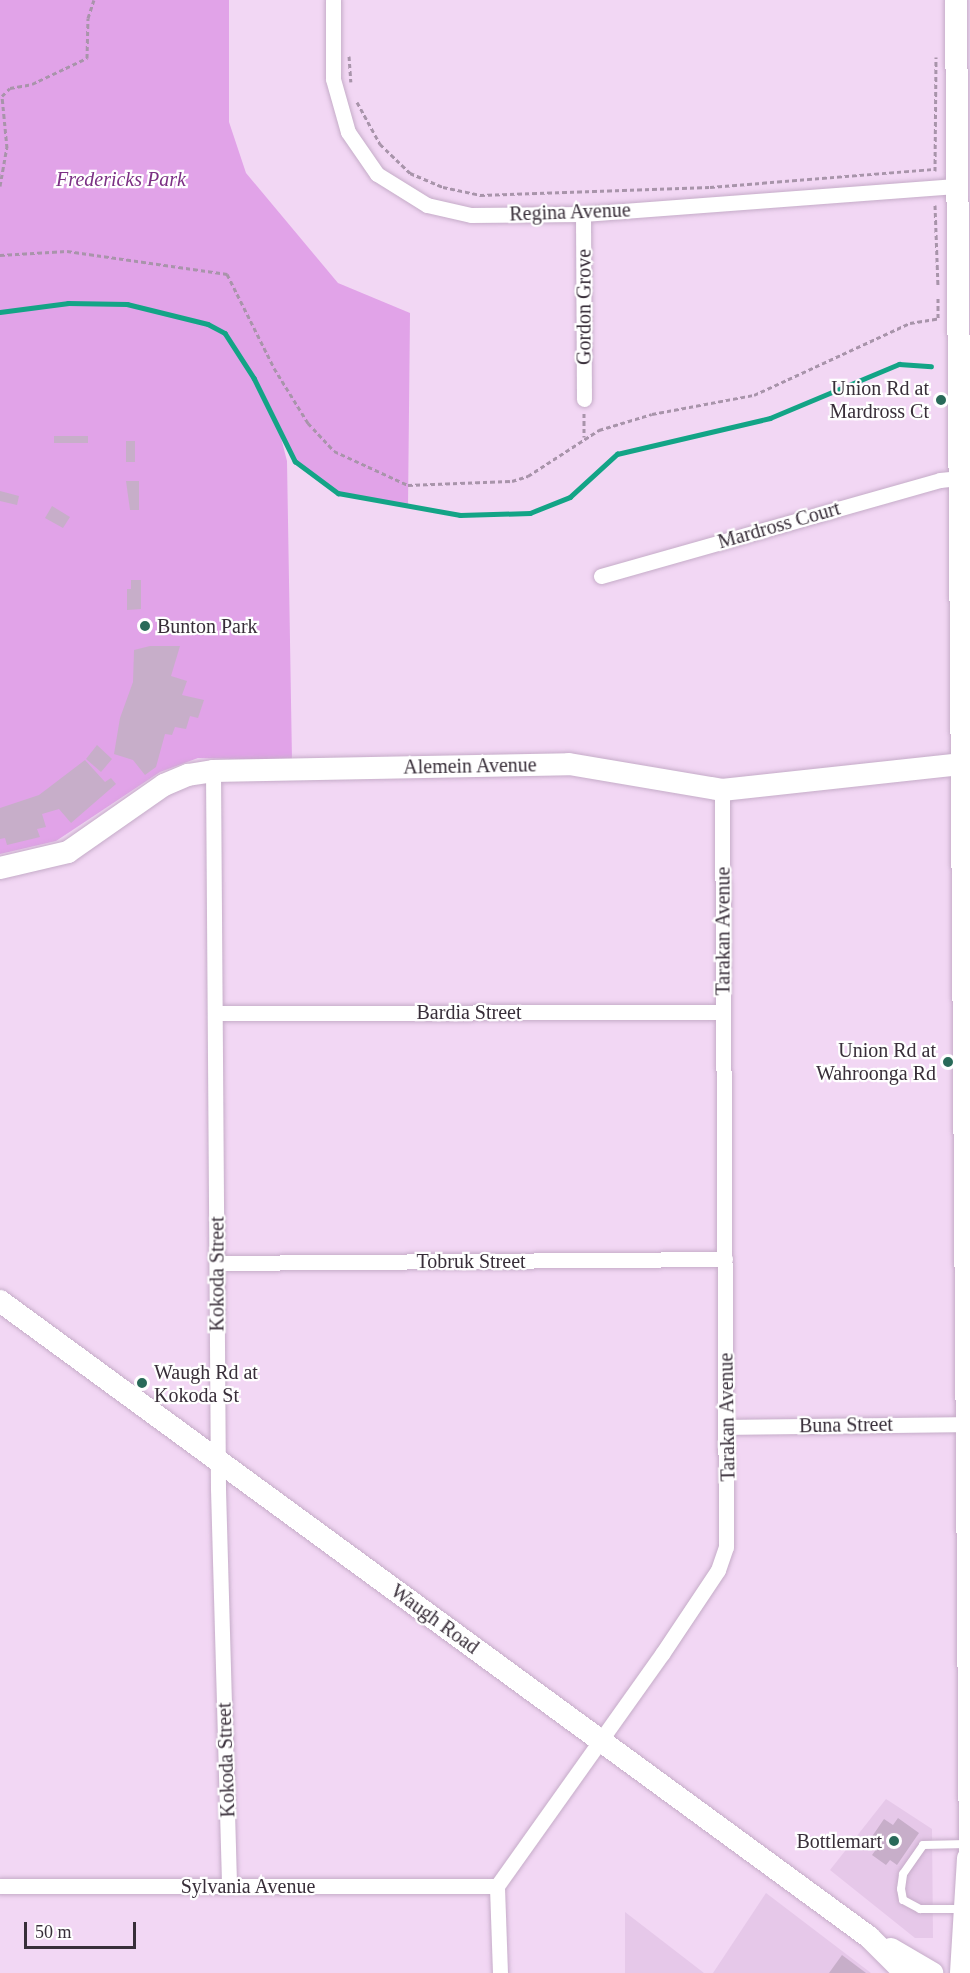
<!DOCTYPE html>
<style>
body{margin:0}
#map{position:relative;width:970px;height:1973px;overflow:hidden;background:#f2d7f4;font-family:Georgia,serif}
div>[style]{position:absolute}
.built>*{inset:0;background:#e6c8e9}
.green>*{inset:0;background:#e1a3e8}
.stream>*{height:4.5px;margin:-2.25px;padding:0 2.25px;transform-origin:2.25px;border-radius:2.25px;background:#13a486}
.building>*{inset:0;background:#c7aec9}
.path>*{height:3px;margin-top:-1.5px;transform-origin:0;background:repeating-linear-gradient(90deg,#a894aa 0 4.5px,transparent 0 7.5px)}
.roads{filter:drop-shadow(0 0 2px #c5acc8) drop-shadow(0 0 2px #c5acc8)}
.lane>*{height:8px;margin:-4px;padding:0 4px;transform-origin:4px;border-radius:4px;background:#fff}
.street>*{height:15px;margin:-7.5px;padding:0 7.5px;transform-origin:7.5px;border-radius:7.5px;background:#fff}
.secondary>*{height:22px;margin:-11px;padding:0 11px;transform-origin:11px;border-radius:11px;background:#fff}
.dots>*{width:16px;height:16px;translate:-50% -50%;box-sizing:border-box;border:3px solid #fff;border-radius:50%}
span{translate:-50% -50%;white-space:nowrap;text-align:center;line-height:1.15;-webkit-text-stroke:4.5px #fff;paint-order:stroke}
.park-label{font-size:20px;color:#7b3084;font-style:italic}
.street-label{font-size:20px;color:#382e39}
.poi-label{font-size:20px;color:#382e39}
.right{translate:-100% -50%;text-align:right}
.left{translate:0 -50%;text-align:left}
.scale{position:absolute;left:24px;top:1922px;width:112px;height:27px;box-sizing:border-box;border:3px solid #382e39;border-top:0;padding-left:8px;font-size:18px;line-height:21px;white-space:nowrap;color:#382e39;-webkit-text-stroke:4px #fff;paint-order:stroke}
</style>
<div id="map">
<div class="built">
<div style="clip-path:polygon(886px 1799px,932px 1829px,933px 1938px,915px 1938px,830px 1870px)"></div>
<div style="clip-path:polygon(766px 1893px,871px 1973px,713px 1973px)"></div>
<div style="clip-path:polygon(625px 1912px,704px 1973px,625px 1973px)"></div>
</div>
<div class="green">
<div style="clip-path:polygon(0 0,229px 0,229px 122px,246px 173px,338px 283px,410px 313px,408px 507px,338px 493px,295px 461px,279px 430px,287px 461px,292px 760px,198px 758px,160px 772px,56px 841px,0 854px)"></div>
</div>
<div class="stream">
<div style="left:0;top:312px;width:69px;rotate:-7.5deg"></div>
<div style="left:68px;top:303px;width:59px;rotate:1deg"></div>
<div style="left:127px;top:304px;width:83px;rotate:13.9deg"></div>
<div style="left:208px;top:324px;width:19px;rotate:28deg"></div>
<div style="left:225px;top:333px;width:54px;rotate:57.2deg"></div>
<div style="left:254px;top:378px;width:93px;rotate:63.7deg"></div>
<div style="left:295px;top:461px;width:54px;rotate:36.7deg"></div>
<div style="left:338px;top:493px;width:124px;rotate:10.2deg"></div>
<div style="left:460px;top:515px;width:70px;rotate:-1.6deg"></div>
<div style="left:530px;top:513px;width:43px;rotate:-21.8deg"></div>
<div style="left:570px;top:497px;width:64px;rotate:-42.5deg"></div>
<div style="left:617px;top:454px;width:157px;rotate:-13.2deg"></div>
<div style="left:770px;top:418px;width:140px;rotate:-22.7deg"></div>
<div style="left:899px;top:364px;width:32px;rotate:4deg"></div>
</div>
<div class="building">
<div style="clip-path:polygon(54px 436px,88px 436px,88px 443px,54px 443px)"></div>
<div style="clip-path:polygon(126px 441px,135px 441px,135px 462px,126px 462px)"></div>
<div style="clip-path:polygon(126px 481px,139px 481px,139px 510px,130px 510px)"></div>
<div style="clip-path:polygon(0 491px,19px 496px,17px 505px,0 501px)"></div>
<div style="clip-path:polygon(52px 506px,70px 517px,63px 528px,45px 518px)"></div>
<div style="clip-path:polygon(131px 580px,141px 580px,141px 609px,127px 610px,127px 589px,131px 589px)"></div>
<div style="clip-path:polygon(150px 646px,180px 646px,171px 676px,187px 681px,182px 695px,204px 700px,198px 718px,190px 716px,186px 729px,175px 727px,172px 735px,165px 734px,156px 767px,145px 775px,133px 760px,114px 754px,120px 718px,133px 682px,134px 650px)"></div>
<div style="clip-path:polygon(97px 745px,112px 759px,101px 772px,86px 759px)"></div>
<div style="clip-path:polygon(85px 760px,105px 782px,111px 778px,116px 784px,71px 823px,59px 809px,42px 814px,46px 827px,37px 829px,40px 837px,7px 845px,5px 838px,0 839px,0 808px,39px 795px)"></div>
<div style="clip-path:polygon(898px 1818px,919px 1833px,897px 1865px,890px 1860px,886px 1865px,872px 1855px,880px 1844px,871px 1838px,884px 1819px,893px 1825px)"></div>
<div style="clip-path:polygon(842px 1955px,866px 1973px,829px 1973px)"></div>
</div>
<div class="path">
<div style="left:349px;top:56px;width:26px;rotate:86deg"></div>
<div style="left:357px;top:102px;width:48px;rotate:61.3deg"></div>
<div style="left:380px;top:144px;width:42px;rotate:44deg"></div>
<div style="left:410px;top:173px;width:36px;rotate:23deg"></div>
<div style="left:443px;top:187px;width:38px;rotate:12deg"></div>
<div style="left:480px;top:195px;width:230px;rotate:-2deg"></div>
<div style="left:710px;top:187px;width:226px;rotate:-4.6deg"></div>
<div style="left:935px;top:171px;width:114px;rotate:-89.5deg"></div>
<div style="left:0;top:186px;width:39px;rotate:-80deg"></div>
<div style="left:7px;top:148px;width:52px;rotate:-95.5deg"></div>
<div style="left:2px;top:96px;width:11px;rotate:-45deg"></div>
<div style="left:10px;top:88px;width:22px;rotate:-10deg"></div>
<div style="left:32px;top:84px;width:61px;rotate:-25.3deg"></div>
<div style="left:87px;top:58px;width:40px;rotate:-88.6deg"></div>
<div style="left:88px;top:18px;width:19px;rotate:-72deg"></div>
<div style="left:935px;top:205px;width:81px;rotate:87.9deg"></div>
<div style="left:0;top:255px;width:67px;rotate:-3.4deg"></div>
<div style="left:67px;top:251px;width:162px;rotate:8.2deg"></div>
<div style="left:227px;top:274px;width:105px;rotate:63.4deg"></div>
<div style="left:274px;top:368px;width:65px;rotate:58.3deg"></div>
<div style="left:308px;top:423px;width:38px;rotate:47deg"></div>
<div style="left:334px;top:451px;width:81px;rotate:24.7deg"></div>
<div style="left:408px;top:485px;width:104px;rotate:-2.2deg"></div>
<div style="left:512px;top:481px;width:17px;rotate:-17deg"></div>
<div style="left:528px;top:476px;width:85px;rotate:-32.9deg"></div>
<div style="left:599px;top:430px;width:55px;rotate:-16.8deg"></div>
<div style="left:652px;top:414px;width:104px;rotate:-10.6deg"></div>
<div style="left:754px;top:395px;width:172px;rotate:-24.8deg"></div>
<div style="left:910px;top:323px;width:30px;rotate:-9deg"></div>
<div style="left:938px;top:298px;width:20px;rotate:90deg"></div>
<div style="left:584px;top:413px;width:24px;rotate:90deg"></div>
</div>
<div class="roads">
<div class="lane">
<div style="left:962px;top:1909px;width:42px;rotate:180deg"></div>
<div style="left:920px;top:1909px;width:19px;rotate:-152deg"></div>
<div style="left:903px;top:1900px;width:11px;rotate:-100deg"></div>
<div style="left:901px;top:1889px;width:15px;rotate:-82deg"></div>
<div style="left:903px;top:1874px;width:35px;rotate:-55deg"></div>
<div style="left:923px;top:1845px;width:44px;rotate:-1.3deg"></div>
</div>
<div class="street">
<div style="left:333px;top:0;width:79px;rotate:90deg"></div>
<div style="left:333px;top:79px;width:55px;rotate:74.2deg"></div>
<div style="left:348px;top:132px;width:51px;rotate:55.4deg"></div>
<div style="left:377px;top:174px;width:59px;rotate:31.8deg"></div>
<div style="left:427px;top:205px;width:45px;rotate:12.8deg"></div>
<div style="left:471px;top:215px;width:112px;rotate:-0.5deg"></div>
<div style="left:583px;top:214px;width:374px;rotate:-4.3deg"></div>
<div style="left:583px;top:214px;width:185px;rotate:89.7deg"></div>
<div style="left:601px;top:576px;width:352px;rotate:-15.8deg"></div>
<div style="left:940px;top:480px;width:18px;rotate:-6deg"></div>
<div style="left:213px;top:771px;width:718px;rotate:89.6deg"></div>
<div style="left:218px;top:1489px;width:397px;rotate:88.4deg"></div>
<div style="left:216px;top:1013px;width:507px;rotate:-0.11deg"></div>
<div style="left:217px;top:1263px;width:508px;rotate:-0.45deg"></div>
<div style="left:726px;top:1427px;width:244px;rotate:-0.7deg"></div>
<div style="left:0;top:1886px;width:497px"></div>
<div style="left:500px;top:1973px;width:87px;rotate:-92deg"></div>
<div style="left:497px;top:1886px;width:285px;rotate:-54.6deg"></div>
<div style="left:662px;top:1654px;width:101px;rotate:-56.3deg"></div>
<div style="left:718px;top:1570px;width:24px;rotate:-71deg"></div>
<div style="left:726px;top:1547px;width:757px;rotate:-90.3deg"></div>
</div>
<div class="secondary">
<div style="left:956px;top:0;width:1874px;rotate:89.57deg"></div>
<div style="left:0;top:868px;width:70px;rotate:-13.2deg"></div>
<div style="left:68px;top:852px;width:117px;rotate:-34.9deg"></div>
<div style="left:164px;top:785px;width:26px;rotate:-23deg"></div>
<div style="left:188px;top:775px;width:25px;rotate:-9deg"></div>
<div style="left:213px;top:771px;width:356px;rotate:-1.1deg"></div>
<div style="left:569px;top:764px;width:155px;rotate:9.6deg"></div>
<div style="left:722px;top:790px;width:242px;rotate:-6.2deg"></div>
<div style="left:0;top:1301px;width:1077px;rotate:36.2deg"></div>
<div style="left:869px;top:1937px;width:51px;rotate:45deg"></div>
<div style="left:891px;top:1949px;width:48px;rotate:30.3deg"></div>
<div style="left:961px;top:1973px;width:115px;rotate:-86.5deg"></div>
</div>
</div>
<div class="dots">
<div style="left:941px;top:400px;background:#296a59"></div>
<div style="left:145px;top:626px;background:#296a59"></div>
<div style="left:948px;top:1062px;background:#296a59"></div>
<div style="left:142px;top:1383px;background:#296a59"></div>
<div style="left:894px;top:1841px;background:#296a59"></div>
</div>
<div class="park-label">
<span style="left:121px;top:179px">Fredericks Park</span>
</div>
<div class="street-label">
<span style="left:570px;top:212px;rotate:-2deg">Regina Avenue</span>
<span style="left:584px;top:307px;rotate:-90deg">Gordon Grove</span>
<span style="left:779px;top:525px;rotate:-16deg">Mardross Court</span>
<span style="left:470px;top:766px;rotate:-1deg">Alemein Avenue</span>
<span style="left:723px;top:931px;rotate:-90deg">Tarakan Avenue</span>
<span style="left:469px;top:1012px">Bardia Street</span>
<span style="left:471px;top:1261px">Tobruk Street</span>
<span style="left:217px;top:1274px;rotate:-90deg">Kokoda Street</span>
<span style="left:727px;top:1417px;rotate:-91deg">Tarakan Avenue</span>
<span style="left:846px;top:1425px;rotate:-1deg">Buna Street</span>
<span style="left:435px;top:1619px;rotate:36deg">Waugh Road</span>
<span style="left:226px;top:1760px;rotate:-92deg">Kokoda Street</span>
<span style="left:248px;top:1886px">Sylvania Avenue</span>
</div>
<div class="poi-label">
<span class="right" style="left:929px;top:400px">Union Rd at<br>Mardross Ct</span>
<span class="left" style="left:157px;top:626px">Bunton Park</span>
<span class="right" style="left:936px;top:1062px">Union Rd at<br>Wahroonga Rd</span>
<span class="left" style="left:154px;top:1384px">Waugh Rd at<br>Kokoda St</span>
<span class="right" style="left:882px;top:1841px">Bottlemart</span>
</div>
<div class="scale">50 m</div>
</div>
